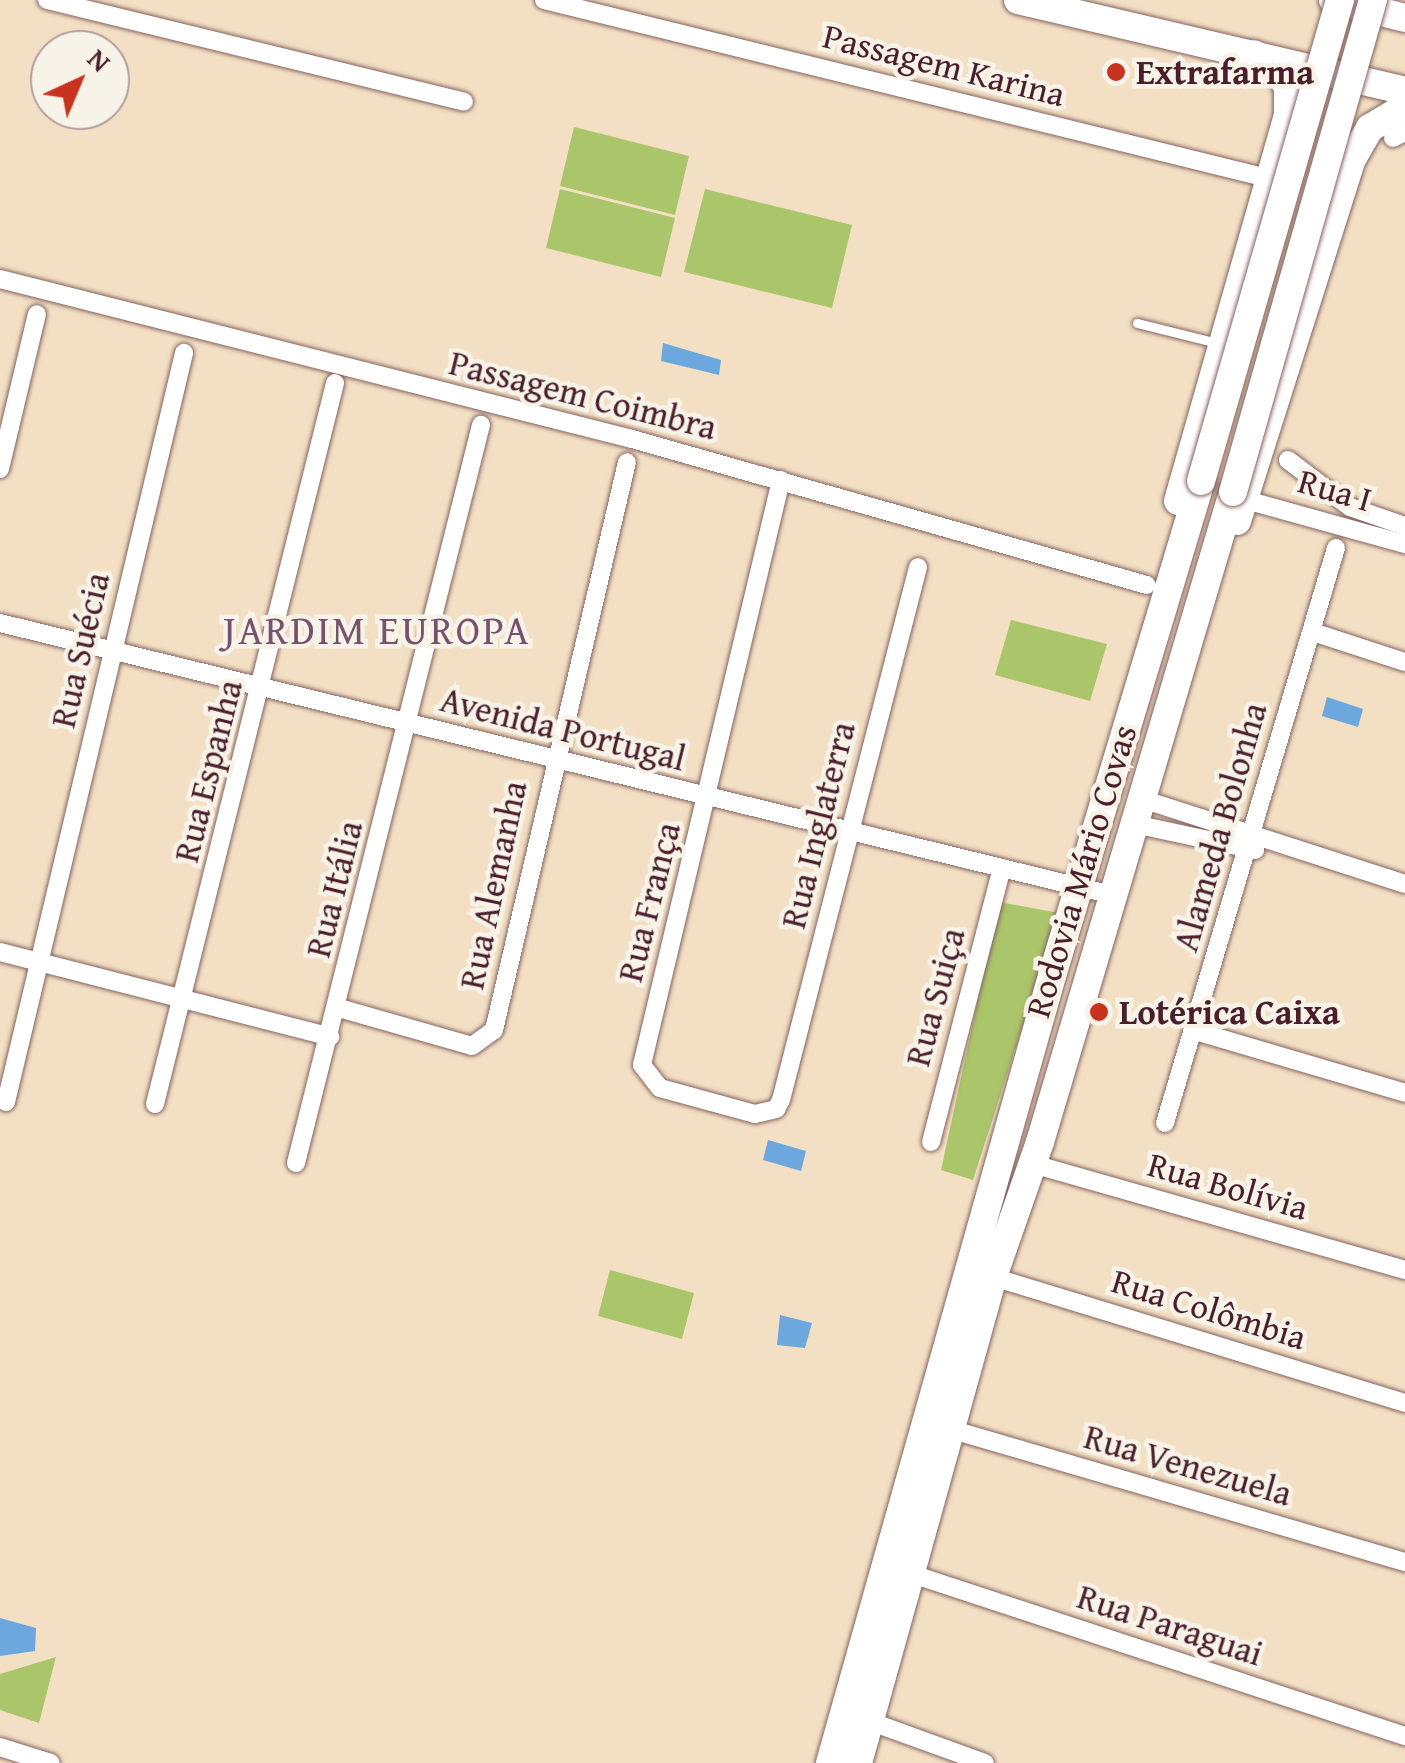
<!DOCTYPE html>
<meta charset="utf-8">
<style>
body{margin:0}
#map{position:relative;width:1405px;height:1763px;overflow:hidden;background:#f3e0c4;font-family:"Gentium Book Plus",serif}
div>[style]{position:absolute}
.green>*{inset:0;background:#abc56b}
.water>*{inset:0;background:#6ca7dd}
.roads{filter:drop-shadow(0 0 2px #856361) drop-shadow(0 0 2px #856361)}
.service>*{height:9px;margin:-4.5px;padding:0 4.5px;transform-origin:4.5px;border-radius:4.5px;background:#fff}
.minor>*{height:18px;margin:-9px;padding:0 9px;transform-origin:9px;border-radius:9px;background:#fff}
.primary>*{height:28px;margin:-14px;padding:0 14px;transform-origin:14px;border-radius:14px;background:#fff}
.bridges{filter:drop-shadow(0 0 2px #856361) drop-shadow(0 0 2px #856361)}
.primary-bridge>*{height:28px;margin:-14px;padding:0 14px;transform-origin:14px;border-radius:14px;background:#fff}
.dots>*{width:28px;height:28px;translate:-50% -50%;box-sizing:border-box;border:5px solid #f7f3e8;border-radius:50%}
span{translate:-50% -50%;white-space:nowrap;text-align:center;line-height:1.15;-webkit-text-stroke:9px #f7f3e8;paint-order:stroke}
.street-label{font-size:35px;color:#4a1f2b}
.poi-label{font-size:35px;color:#4a1f2b;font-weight:700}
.left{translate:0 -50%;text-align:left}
.quarter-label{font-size:40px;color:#78526d;letter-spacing:2.5px}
.north{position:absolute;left:30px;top:30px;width:100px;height:100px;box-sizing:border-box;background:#f7f3e8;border:2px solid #b29e9c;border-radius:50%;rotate:44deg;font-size:28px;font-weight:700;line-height:40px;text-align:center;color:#4a1f2b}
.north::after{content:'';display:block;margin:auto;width:35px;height:45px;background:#c8321e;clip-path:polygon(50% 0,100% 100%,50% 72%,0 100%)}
</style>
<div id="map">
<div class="green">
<div style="clip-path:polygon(574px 127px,689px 156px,675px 215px,560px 186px)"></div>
<div style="clip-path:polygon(560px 189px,675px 218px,661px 277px,546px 248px)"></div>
<div style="clip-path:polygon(705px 189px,852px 225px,832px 308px,684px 272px)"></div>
<div style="clip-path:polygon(1011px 620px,1107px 644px,1090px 701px,995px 675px)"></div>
<div style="clip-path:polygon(999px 902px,1059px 913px,973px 1180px,941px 1170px)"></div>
<div style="clip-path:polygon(610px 1270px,694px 1293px,682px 1339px,598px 1316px)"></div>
<div style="clip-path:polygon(56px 1657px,39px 1723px,0 1710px,0 1674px)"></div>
</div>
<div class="water">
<div style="clip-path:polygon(663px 343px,721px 360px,719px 375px,661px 361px)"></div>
<div style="clip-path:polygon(1327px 697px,1363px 709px,1358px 727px,1322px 716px)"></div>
<div style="clip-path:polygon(768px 1140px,806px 1151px,801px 1171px,763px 1160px)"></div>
<div style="clip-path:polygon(780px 1315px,812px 1323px,805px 1348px,777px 1345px)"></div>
<div style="clip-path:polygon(0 1618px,36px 1628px,35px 1651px,0 1656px)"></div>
</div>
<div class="roads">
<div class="service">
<div style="left:1137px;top:323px;width:82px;rotate:14deg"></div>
</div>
<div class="minor">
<div style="left:47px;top:0;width:429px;rotate:13.7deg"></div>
<div style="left:544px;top:0;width:749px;rotate:13.83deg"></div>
<div style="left:1393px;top:138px;width:13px;rotate:-27deg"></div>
<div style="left:0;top:279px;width:652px;rotate:14.21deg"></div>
<div style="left:632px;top:439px;width:535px;rotate:15.83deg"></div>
<div style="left:1288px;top:460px;width:78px;rotate:37.2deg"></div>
<div style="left:1350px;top:507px;width:58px;rotate:19.1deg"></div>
<div style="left:0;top:469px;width:159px;rotate:-76.6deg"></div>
<div style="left:781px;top:480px;width:601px;rotate:103.37deg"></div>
<div style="left:642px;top:1065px;width:29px;rotate:52deg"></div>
<div style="left:660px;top:1088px;width:98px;rotate:15.3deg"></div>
<div style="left:755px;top:1114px;width:22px;rotate:-13deg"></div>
<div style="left:776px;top:1109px;width:10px;rotate:-61deg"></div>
<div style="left:781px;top:1100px;width:550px;rotate:-75.58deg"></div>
<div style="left:1246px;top:500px;width:165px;rotate:15.5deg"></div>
<div style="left:0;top:623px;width:1145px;rotate:13.74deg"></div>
<div style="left:1313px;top:632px;width:97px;rotate:18.1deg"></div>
<div style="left:1142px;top:799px;width:276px;rotate:17.9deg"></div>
<div style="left:1134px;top:824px;width:124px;rotate:12.1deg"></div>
<div style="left:0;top:952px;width:341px;rotate:14.4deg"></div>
<div style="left:339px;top:1008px;width:138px;rotate:15.9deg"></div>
<div style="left:472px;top:1046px;width:27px;rotate:-36deg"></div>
<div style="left:494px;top:1030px;width:583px;rotate:-76.82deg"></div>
<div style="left:1195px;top:1031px;width:219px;rotate:16.4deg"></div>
<div style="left:6px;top:1102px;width:770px;rotate:-76.63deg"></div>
<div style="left:155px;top:1104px;width:743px;rotate:-75.98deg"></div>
<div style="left:1165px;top:1123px;width:600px;rotate:-73.44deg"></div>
<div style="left:931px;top:1142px;width:283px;rotate:-75.5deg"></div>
<div style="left:296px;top:1163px;width:761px;rotate:-75.93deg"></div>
<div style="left:1033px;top:1164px;width:387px;rotate:15.9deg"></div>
<div style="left:993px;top:1277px;width:431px;rotate:17deg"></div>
<div style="left:953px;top:1430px;width:471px;rotate:16.3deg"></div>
<div style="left:915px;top:1575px;width:516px;rotate:18.19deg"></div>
<div style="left:869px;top:1721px;width:123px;rotate:19.9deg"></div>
<div style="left:0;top:1747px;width:53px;rotate:17.4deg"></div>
</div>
<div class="primary">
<div style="left:1018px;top:0;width:398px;rotate:13.2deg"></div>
<div style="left:1333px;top:0;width:74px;rotate:14deg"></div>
<div style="left:1178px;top:501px;width:402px;rotate:-74.1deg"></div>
<div style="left:1288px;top:114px;width:26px;rotate:-90deg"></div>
<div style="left:1288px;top:88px;width:21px;rotate:-118deg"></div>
<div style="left:1278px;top:69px;width:28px;rotate:-148deg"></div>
<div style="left:1237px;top:521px;width:380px;rotate:-72.4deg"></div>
<div style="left:1352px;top:159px;width:36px;rotate:-60deg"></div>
<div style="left:1370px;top:128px;width:41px;rotate:-31deg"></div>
<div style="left:830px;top:1763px;width:818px;rotate:-74.25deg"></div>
<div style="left:1052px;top:976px;width:517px;rotate:-73.25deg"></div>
<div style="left:858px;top:1763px;width:504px;rotate:-74.48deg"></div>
<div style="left:993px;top:1277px;width:143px;rotate:-70.8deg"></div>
<div style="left:1040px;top:1142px;width:678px;rotate:-73.46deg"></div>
</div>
</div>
<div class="bridges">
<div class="primary-bridge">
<div style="left:1201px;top:481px;width:501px;rotate:-73.88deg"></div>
<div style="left:1233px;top:492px;width:512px;rotate:-74.12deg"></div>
</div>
</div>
<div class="dots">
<div style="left:1116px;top:72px;background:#c8321e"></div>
<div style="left:1099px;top:1012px;background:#c8321e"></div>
</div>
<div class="street-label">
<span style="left:944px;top:65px;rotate:14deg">Passagem Karina</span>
<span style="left:583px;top:395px;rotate:14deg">Passagem Coimbra</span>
<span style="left:1335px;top:490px;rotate:16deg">Rua I</span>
<span style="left:80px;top:650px;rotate:-77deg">Rua Suécia</span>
<span style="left:563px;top:729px;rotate:14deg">Avenida Portugal</span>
<span style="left:208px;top:771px;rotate:-76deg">Rua Espanha</span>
<span style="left:818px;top:825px;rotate:-76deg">Rua Inglaterra</span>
<span style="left:1220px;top:827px;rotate:-74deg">Alameda Bolonha</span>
<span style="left:1081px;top:871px;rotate:-73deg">Rodovia Mário Covas</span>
<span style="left:493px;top:885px;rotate:-78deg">Rua Alemanha</span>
<span style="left:334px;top:889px;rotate:-76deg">Rua Itália</span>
<span style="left:649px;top:902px;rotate:-76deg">Rua França</span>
<span style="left:935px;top:997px;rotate:-75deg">Rua Suiça</span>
<span style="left:1228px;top:1186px;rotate:16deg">Rua Bolívia</span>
<span style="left:1209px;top:1309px;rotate:17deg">Rua Colômbia</span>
<span style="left:1188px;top:1465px;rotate:16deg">Rua Venezuela</span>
<span style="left:1170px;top:1625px;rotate:18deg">Rua Paraguai</span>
</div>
<div class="poi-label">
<span class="left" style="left:1136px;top:72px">Extrafarma</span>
<span class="left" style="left:1119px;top:1012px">Lotérica Caixa</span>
</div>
<div class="quarter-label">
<span style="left:377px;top:630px">JARDIM EUROPA</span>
</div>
<div class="north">N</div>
</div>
